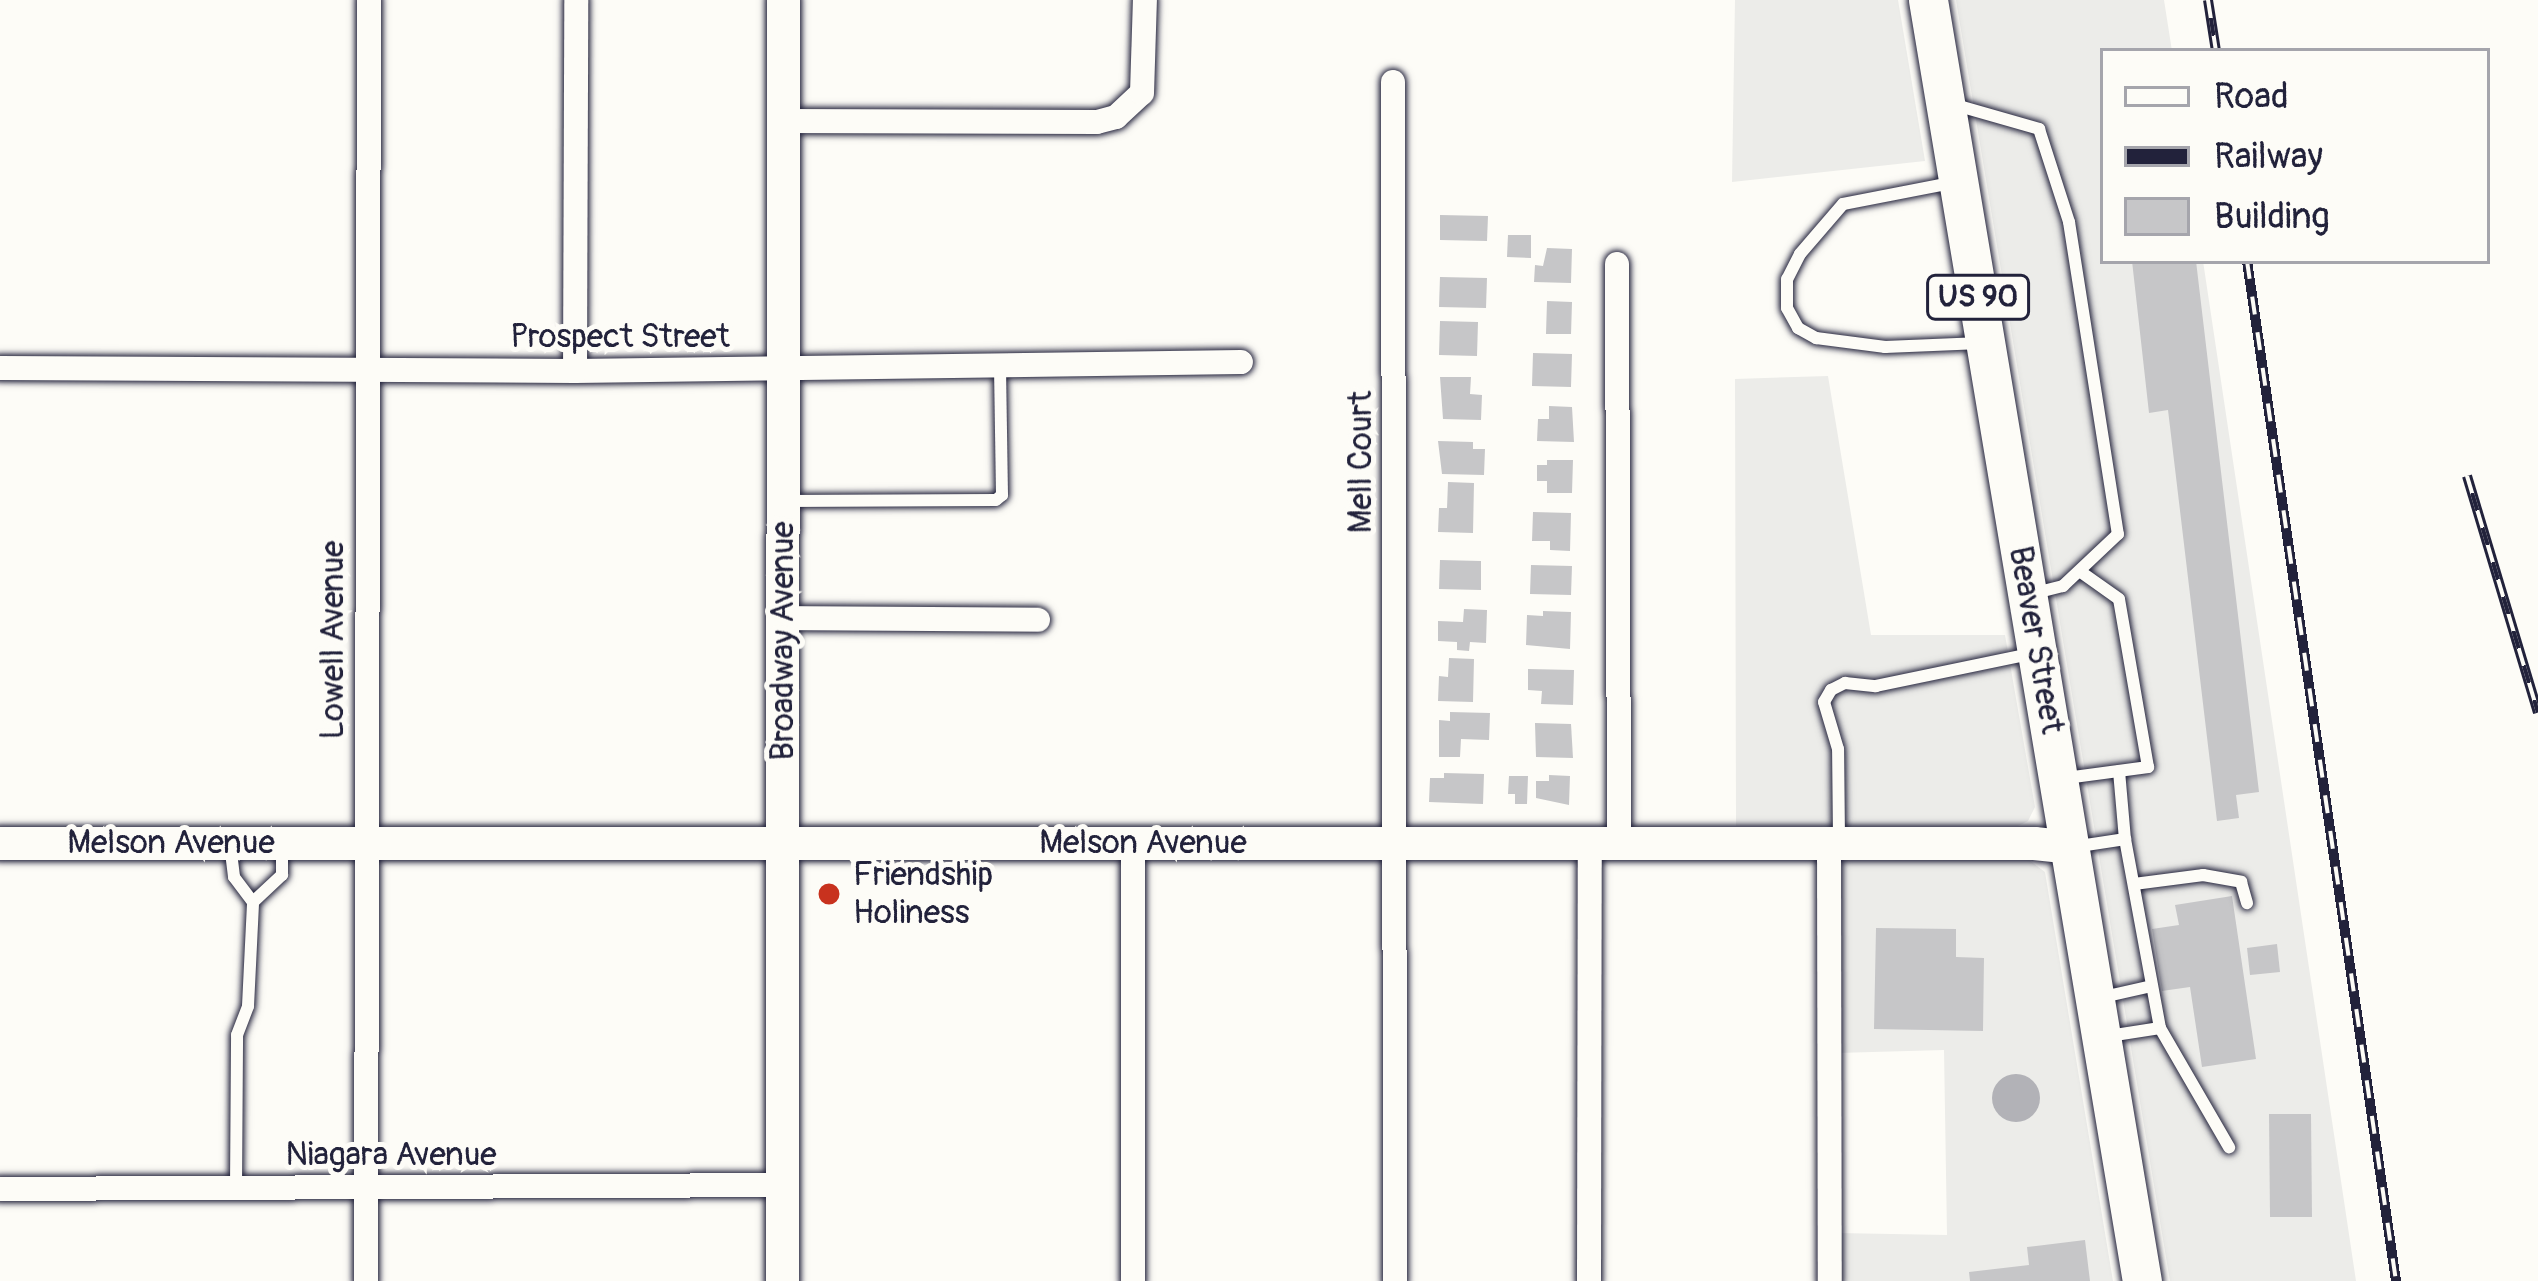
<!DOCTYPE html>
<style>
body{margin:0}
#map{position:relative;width:2538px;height:1281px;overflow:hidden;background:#fdfcf7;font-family:Pangolin,sans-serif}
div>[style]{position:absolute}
.built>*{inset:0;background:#ecece9}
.water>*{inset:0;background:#b2b2b7}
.round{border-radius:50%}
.building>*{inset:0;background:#c6c6c8}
.roads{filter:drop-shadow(0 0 3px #22223b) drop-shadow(0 0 3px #22223b)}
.lane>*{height:12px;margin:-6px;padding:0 6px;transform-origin:6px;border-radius:6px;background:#fdfcf7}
.street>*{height:24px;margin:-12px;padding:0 12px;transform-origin:12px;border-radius:12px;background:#fdfcf7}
.secondary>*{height:33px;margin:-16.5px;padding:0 16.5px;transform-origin:16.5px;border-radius:16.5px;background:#fdfcf7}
.primary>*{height:39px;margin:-19.5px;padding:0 19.5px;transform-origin:19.5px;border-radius:19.5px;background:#fdfcf7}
.rail>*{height:10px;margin-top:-5px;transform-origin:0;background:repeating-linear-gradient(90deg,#fdfcf7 0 18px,#22223b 0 36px);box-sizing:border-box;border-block:3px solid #22223b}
.dots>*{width:33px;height:33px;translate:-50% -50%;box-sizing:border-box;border:6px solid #fdfcf7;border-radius:50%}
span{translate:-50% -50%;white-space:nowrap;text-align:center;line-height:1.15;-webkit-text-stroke:10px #fdfcf7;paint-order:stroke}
.shield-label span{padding:3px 9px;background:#fdfcf7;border:3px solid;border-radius:9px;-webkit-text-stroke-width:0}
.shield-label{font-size:30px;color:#22223b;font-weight:700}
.street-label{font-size:33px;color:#22223b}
.poi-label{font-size:33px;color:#22223b}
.left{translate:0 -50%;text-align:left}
.legend{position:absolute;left:2100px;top:48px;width:390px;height:216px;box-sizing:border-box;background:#fdfcf7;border:3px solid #a5a5ac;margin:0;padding:15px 21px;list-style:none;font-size:36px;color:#22223b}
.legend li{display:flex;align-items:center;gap:24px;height:60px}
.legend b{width:60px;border:3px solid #a5a5ac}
</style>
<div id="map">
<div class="built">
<div style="clip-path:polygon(1735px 0,1898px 0,1925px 161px,1732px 182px)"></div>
<div style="clip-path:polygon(1956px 0,2164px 0,2172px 51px,2103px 51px,2103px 261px,2203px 261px,2356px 1281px,2170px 1281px)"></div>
<div style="clip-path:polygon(1828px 376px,1871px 635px,2005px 635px,2035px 807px,2028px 821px,2018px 826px,1736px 826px,1735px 379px)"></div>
<div style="clip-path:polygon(2029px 860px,2045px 872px,2113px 1281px,1838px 1281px,1837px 1233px,1947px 1235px,1944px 1050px,1837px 1053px,1839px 861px)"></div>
</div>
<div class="water">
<div class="round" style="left:1992px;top:1074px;width:48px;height:48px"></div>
</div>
<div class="building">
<div style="clip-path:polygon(1440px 215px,1488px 216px,1487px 241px,1440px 240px)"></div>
<div style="clip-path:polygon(1508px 235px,1531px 235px,1531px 258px,1507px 257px)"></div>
<div style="clip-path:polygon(1547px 248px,1572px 249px,1571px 283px,1534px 282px,1535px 265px,1543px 266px)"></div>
<div style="clip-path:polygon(2132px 261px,2196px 261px,2259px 792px,2236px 795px,2239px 818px,2217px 821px,2168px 410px,2149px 413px)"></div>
<div style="clip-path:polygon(1440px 277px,1487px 278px,1486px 308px,1439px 307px)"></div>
<div style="clip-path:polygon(1547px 301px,1572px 302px,1571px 334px,1546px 334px)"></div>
<div style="clip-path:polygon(1440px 321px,1478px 322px,1477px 356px,1439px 355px)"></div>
<div style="clip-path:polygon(1533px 353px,1572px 354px,1571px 387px,1532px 386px)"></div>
<div style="clip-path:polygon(1440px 377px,1471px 377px,1470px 394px,1482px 395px,1481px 420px,1443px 419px)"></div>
<div style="clip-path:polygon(1549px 406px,1572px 407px,1574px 442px,1537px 441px,1538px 419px,1549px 419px)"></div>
<div style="clip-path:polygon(1438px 441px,1473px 442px,1473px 449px,1485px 449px,1484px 475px,1442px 474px)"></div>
<div style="clip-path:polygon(1547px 460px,1573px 460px,1572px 493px,1547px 493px,1547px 481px,1537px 481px,1537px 465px,1547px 465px)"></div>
<div style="clip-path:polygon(1448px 482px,1474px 483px,1473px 533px,1438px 532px,1439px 508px,1447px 508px)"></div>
<div style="clip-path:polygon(1533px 512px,1571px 513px,1570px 551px,1550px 550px,1550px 541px,1532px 541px)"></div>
<div style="clip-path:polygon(1440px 560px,1481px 561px,1481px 590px,1439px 589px)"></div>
<div style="clip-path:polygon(1531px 565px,1572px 566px,1571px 595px,1530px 594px)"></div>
<div style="clip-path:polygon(1464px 609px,1487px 610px,1486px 643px,1470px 642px,1469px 651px,1457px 650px,1457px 642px,1438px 641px,1438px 621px,1463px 622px)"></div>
<div style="clip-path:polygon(1543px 611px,1571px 612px,1570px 649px,1526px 645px,1527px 615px,1543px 616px)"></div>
<div style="clip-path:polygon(1449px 658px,1474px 659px,1473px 702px,1438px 701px,1439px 676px,1448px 677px)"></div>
<div style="clip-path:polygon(1528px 669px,1574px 670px,1573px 705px,1541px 704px,1542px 691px,1528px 690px)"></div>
<div style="clip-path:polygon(1450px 712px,1490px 713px,1489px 740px,1461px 739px,1460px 757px,1439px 757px,1439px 720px,1450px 721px)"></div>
<div style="clip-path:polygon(1535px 723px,1571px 724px,1573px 758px,1536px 757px)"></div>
<div style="clip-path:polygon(1444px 773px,1484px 774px,1483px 804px,1429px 802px,1430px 778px,1444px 778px)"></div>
<div style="clip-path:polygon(1549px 775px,1570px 776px,1569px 805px,1536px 798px,1536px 781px,1549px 781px)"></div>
<div style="clip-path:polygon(1509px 776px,1528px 776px,1527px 804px,1515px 804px,1515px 794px,1508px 794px)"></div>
<div style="clip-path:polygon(2232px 896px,2256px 1059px,2202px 1067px,2190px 987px,2162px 991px,2152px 929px,2179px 925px,2175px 905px)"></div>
<div style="clip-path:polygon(1876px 928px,1956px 929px,1956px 957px,1984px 958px,1983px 1031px,1874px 1029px)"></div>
<div style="clip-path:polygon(2277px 944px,2280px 972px,2250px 975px,2247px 948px)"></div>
<div style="clip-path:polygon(2269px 1114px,2311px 1114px,2312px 1217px,2270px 1217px)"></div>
<div style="clip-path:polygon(2085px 1240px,2090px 1281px,1970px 1281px,1969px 1272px,2029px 1265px,2027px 1247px)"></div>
</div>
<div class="roads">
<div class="lane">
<div style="left:1952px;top:104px;width:91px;rotate:16deg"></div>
<div style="left:2039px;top:129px;width:98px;rotate:72.1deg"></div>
<div style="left:2069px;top:222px;width:316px;rotate:81.1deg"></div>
<div style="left:2118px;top:534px;width:76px;rotate:136.6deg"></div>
<div style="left:2063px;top:586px;width:30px;rotate:166deg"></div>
<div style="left:1951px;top:183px;width:110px;rotate:169deg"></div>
<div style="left:1843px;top:204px;width:66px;rotate:130.7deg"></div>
<div style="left:1800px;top:254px;width:28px;rotate:117deg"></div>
<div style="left:1787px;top:279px;width:29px;rotate:90deg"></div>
<div style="left:1787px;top:308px;width:23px;rotate:61deg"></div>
<div style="left:1798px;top:328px;width:21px;rotate:29deg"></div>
<div style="left:1816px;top:338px;width:70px;rotate:7.4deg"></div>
<div style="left:1885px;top:347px;width:96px;rotate:-2.4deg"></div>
<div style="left:784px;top:501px;width:212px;rotate:-0.3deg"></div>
<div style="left:996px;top:500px;width:8px;rotate:-40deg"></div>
<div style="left:1002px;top:495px;width:129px;rotate:-90.9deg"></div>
<div style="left:2119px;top:771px;width:68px;rotate:85deg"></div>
<div style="left:2066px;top:778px;width:83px;rotate:-7.6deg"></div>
<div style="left:2148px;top:767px;width:170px;rotate:-99.8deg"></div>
<div style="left:2119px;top:599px;width:47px;rotate:-144.6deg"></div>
<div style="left:1839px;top:838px;width:89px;rotate:-90.6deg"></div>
<div style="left:1838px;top:749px;width:49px;rotate:-106.6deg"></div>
<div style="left:1824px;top:702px;width:14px;rotate:-60deg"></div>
<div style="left:1831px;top:690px;width:16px;rotate:-27deg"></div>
<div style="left:1845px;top:683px;width:31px;rotate:6deg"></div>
<div style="left:1876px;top:686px;width:158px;rotate:-11.7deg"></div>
<div style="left:230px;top:844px;width:33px;rotate:83deg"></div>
<div style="left:234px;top:877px;width:31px;rotate:53deg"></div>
<div style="left:2073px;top:847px;width:53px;rotate:-8.7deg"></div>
<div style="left:2125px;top:839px;width:192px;rotate:79.5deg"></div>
<div style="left:2160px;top:1028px;width:52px;rotate:171.1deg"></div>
<div style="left:2134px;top:884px;width:70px;rotate:-7.4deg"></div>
<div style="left:2203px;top:875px;width:39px;rotate:10deg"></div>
<div style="left:2241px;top:882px;width:22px;rotate:74deg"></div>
<div style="left:2103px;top:997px;width:50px;rotate:-12.7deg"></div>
<div style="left:2160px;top:1028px;width:138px;rotate:59.9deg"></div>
<div style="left:236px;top:1188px;width:153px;rotate:-89.6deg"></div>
<div style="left:237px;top:1035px;width:31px;rotate:-69deg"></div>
<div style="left:248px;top:1006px;width:104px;rotate:-87.2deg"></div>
<div style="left:253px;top:902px;width:40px;rotate:-43deg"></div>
<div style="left:282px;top:875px;width:31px;rotate:-90deg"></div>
</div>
<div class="street">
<div style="left:1393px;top:82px;width:1199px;rotate:89.9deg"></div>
<div style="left:783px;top:121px;width:314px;rotate:0.2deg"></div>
<div style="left:1097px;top:122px;width:20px;rotate:-15deg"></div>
<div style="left:1116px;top:117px;width:35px;rotate:-43deg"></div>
<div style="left:1142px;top:93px;width:93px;rotate:-88.2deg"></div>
<div style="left:1617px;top:264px;width:578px;rotate:89.8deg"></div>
<div style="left:0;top:368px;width:575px;rotate:0.3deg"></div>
<div style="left:575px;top:371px;width:666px;rotate:-0.77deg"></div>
<div style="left:575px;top:371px;width:371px;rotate:-89.8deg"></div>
<div style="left:782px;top:618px;width:256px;rotate:0.4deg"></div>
<div style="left:1829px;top:843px;width:438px;rotate:89.9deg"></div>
<div style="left:0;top:1189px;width:783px;rotate:-0.29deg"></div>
<div style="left:366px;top:1281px;width:1281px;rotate:-89.87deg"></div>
<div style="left:1133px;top:1281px;width:438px;rotate:-90deg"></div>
<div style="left:1589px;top:1281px;width:439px;rotate:-89.9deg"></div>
</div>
<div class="secondary">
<div style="left:0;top:843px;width:2034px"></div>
<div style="left:2034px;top:843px;width:36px;rotate:6deg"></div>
<div style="left:782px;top:1281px;width:1281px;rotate:-89.96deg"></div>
</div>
<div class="primary">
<div style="left:1928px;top:0;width:1299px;rotate:80.52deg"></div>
</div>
</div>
<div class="rail">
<div style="left:2208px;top:0;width:52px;rotate:81.1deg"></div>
<div style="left:2247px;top:261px;width:1031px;rotate:81.69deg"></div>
<div style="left:2467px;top:476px;width:247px;rotate:73.3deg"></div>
</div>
<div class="dots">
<div style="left:829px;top:894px;background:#c8321e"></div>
</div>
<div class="shield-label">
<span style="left:1978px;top:297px">US 90</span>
</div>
<div class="street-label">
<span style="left:620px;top:337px">Prospect Street</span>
<span style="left:1361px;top:462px;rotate:-90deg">Mell Court</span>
<span style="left:333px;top:640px;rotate:-90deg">Lowell Avenue</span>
<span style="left:2036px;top:640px;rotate:80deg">Beaver Street</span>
<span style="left:783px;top:641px;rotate:-90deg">Broadway Avenue</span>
<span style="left:171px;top:843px">Melson Avenue</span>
<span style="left:1143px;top:843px">Melson Avenue</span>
<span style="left:391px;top:1155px">Niagara Avenue</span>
</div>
<div class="poi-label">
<span class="left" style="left:853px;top:894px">Friendship<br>Holiness</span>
</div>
<ul class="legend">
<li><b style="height:15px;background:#fdfcf7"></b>Road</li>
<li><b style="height:15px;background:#22223b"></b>Railway</li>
<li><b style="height:33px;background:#c6c6c8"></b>Building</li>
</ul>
</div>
